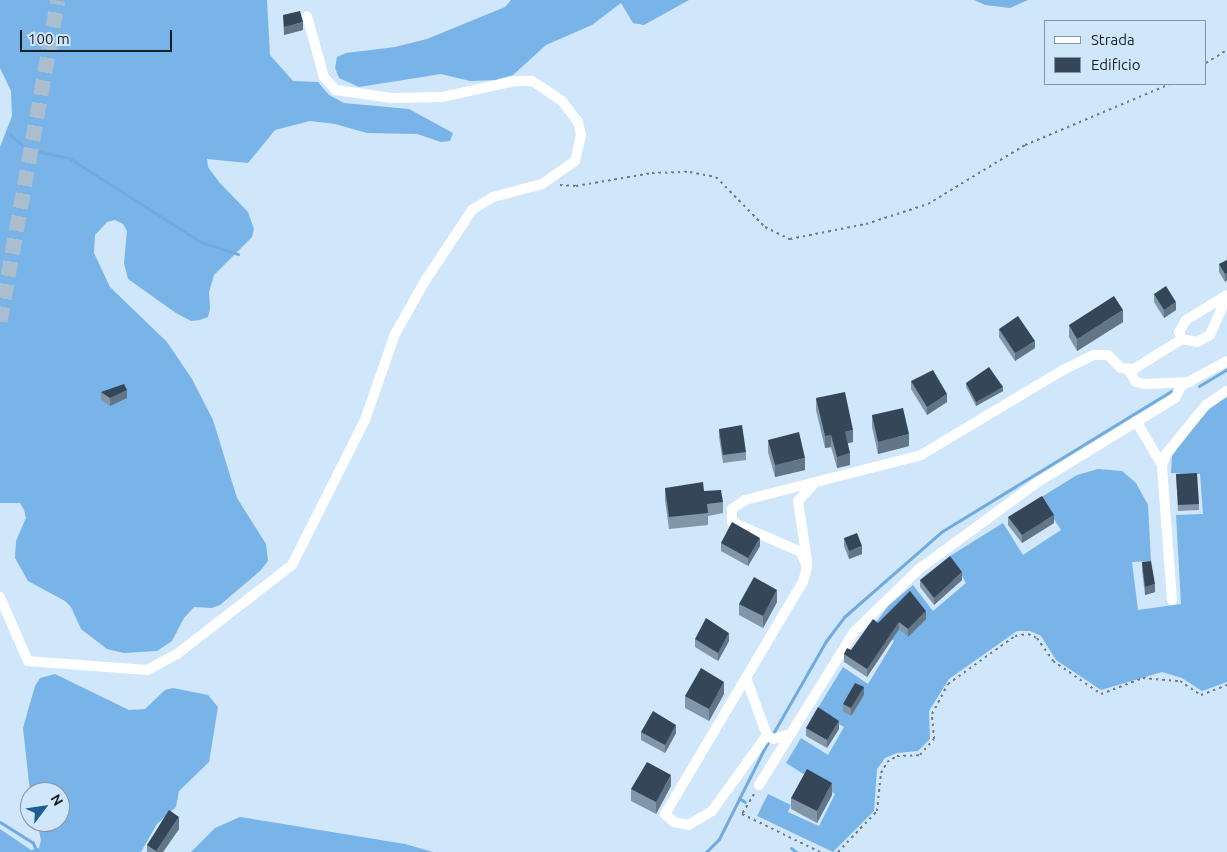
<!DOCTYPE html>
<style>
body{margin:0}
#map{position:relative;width:1227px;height:852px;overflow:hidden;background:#d0e6fb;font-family:Ubuntu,sans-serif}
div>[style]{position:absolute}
.forest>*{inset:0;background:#79b4e8}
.stream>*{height:3px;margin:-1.5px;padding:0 1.5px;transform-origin:1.5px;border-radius:1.5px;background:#70abdf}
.highway-tunnel>*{height:15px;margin-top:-7.5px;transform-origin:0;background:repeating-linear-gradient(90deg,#abbed0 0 15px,transparent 0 23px)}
.path>*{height:2px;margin-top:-1px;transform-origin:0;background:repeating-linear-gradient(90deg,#6c7a87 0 2.5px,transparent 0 6.5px)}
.minor>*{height:10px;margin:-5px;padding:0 5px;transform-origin:5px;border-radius:5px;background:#fff}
.wall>*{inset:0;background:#8296a9}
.shaded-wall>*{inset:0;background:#637688}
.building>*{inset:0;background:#344657}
span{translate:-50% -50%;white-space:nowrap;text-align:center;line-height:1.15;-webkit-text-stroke:5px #d0e6fb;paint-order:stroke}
.legend{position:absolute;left:1044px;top:20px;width:162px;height:65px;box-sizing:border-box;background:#d0e6fb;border:1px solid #8696a5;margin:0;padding:6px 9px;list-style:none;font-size:15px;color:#161e25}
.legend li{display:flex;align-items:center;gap:10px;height:25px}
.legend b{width:25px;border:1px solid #8696a5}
.north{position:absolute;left:20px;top:782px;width:50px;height:50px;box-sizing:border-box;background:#d0e6fb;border:1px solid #8696a5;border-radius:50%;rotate:59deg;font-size:14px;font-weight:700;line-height:20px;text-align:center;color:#161e25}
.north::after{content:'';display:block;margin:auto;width:18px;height:22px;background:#195f93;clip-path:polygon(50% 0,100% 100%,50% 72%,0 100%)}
.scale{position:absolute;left:20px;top:30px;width:152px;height:22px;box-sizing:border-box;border:2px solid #161e25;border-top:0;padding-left:6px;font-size:15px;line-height:18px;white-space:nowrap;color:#161e25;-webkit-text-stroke:4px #d0e6fb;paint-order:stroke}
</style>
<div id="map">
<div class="forest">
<div style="clip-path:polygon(0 0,267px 0,270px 55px,293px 81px,318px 82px,329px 95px,344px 103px,409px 109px,453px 133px,450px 141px,441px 142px,417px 134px,367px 133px,335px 124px,310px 121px,275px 130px,248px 163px,207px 159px,208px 167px,219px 182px,248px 212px,254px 229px,252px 237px,214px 275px,209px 292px,210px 309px,208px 317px,200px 320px,191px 321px,176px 313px,128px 279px,124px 263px,127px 231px,123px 224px,115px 220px,107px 222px,95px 235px,94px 253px,110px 287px,167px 342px,192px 379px,213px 420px,237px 498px,266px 544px,267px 552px,268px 561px,260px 571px,220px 605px,212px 608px,194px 607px,184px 618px,172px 641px,157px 651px,124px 653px,107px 649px,81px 629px,71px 607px,65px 601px,28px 581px,15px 558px,16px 541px,26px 518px,24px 510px,20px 503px,0 503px,0 147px,12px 116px,11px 91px,0 68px)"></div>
<div style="clip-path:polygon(511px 0,689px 0,644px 25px,633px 23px,621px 3px,592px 25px,546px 45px,513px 75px,495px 80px,470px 81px,441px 74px,359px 87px,339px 78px,335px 68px,337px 57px,346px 53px,395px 47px,427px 39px,505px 7px)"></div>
<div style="clip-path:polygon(974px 0,1028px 0,1010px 8px,985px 5px)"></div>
<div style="clip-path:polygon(1227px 394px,1227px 682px,1202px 691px,1182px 678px,1162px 672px,1101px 690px,1056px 660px,1041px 636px,1030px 631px,1017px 631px,949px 679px,929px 711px,930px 739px,918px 751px,897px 753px,885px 758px,877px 769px,874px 811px,833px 852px,757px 816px,768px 794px,791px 805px,788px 812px,819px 826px,835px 794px,786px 763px,801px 738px,828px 755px,844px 727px,816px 711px,843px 667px,868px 684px,894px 641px,875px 624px,888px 606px,913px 585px,933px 611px,966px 583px,950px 556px,1003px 523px,1023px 555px,1061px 530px,1040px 498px,1077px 475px,1098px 469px,1122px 471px,1136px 483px,1148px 505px,1151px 561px,1132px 562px,1138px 610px,1181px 604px,1176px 515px,1203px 514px,1200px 474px,1171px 473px,1172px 456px,1210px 405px)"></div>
<div style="clip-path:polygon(55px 674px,129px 710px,145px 709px,165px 690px,173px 688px,208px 695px,218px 707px,209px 762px,179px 791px,176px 807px,157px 824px,141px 852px,0 852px,0 829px,31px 850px,39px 848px,41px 840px,37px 822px,60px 822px,60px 792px,30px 792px,23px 728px,35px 686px,40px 678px)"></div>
<div style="clip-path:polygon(240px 817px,405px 844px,433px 852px,191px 852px,215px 828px)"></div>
</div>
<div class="stream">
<div style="left:10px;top:134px;width:22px;rotate:43deg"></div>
<div style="left:26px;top:149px;width:44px;rotate:11.8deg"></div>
<div style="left:69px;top:158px;width:156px;rotate:32.5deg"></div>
<div style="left:201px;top:242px;width:39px;rotate:18deg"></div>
<div style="left:1199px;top:386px;width:33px;rotate:-31deg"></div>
<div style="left:739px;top:798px;width:7px;rotate:34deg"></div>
<div style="left:0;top:822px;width:39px;rotate:32deg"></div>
<div style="left:33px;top:843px;width:10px;rotate:66deg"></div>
<div style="left:791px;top:848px;width:6px;rotate:39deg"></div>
<div style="left:706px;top:852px;width:18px;rotate:-45deg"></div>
<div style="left:719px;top:839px;width:98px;rotate:-63.4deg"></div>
<div style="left:763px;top:751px;width:127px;rotate:-60.2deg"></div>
<div style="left:826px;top:641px;width:30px;rotate:-53deg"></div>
<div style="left:844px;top:617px;width:129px;rotate:-41.2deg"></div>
<div style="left:941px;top:532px;width:270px;rotate:-31.5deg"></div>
</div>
<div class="highway-tunnel">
<div style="left:0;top:321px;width:326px;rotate:-79.8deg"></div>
</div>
<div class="path">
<div style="left:1206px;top:63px;width:25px;rotate:-32deg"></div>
<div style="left:560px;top:185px;width:16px;rotate:4deg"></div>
<div style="left:576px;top:186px;width:77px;rotate:-9.7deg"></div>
<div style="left:652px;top:173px;width:38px;rotate:-2deg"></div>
<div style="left:690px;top:172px;width:26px;rotate:11deg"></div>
<div style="left:716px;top:177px;width:70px;rotate:45.6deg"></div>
<div style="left:765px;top:227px;width:28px;rotate:26deg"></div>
<div style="left:790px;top:239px;width:77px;rotate:-11.2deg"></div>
<div style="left:866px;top:224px;width:65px;rotate:-17.9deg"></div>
<div style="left:928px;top:204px;width:114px;rotate:-31.3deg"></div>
<div style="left:1025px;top:145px;width:157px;rotate:-22.8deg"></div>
<div style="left:754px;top:794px;width:23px;rotate:121deg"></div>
<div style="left:742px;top:814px;width:87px;rotate:26deg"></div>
<div style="left:838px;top:852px;width:57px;rotate:-46.4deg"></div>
<div style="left:877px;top:811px;width:38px;rotate:-84deg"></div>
<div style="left:881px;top:773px;width:13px;rotate:-61deg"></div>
<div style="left:887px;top:762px;width:12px;rotate:-31deg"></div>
<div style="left:897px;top:756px;width:23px;rotate:-2deg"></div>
<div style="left:920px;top:755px;width:21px;rotate:-49deg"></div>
<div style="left:934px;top:739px;width:25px;rotate:-95deg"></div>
<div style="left:932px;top:714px;width:34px;rotate:-62deg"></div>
<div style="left:948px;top:684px;width:82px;rotate:-35.6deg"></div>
<div style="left:1015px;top:636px;width:13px;rotate:-9deg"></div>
<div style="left:1028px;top:634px;width:10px;rotate:24deg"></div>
<div style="left:1037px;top:638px;width:28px;rotate:55deg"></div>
<div style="left:1053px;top:661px;width:58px;rotate:34.5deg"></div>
<div style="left:1101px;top:694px;width:45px;rotate:-20.9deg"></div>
<div style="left:1143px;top:678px;width:37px;rotate:5deg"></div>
<div style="left:1180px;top:681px;width:25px;rotate:34deg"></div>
<div style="left:1201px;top:695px;width:28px;rotate:-21deg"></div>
</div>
<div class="minor">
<div style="left:1227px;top:295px;width:48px;rotate:148.6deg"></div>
<div style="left:1186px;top:320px;width:14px;rotate:120deg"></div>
<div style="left:1179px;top:332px;width:8px;rotate:67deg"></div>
<div style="left:1182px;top:339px;width:15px;rotate:11deg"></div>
<div style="left:1197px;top:342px;width:15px;rotate:-28deg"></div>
<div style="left:1210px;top:335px;width:43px;rotate:-66.4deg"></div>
<div style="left:1128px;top:370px;width:14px;rotate:56deg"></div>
<div style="left:1136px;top:382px;width:9px;rotate:13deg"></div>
<div style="left:1145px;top:384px;width:45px;rotate:-2.5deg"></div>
<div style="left:1136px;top:421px;width:51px;rotate:59.4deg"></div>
<div style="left:807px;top:561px;width:61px;rotate:-98.5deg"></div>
<div style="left:798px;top:501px;width:22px;rotate:-47deg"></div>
<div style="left:0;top:597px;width:70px;rotate:66.4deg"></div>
<div style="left:28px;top:661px;width:119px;rotate:4.3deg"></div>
<div style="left:147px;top:670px;width:34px;rotate:-28deg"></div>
<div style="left:177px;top:654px;width:145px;rotate:-37.7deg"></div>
<div style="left:292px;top:565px;width:162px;rotate:-63.3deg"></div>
<div style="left:365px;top:420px;width:91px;rotate:-70.8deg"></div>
<div style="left:395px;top:334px;width:61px;rotate:-60.5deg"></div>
<div style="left:425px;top:281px;width:85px;rotate:-56.5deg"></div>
<div style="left:472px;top:210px;width:25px;rotate:-32deg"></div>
<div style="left:493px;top:197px;width:51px;rotate:-14.9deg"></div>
<div style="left:542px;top:184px;width:40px;rotate:-34.9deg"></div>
<div style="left:575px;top:161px;width:27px;rotate:-77deg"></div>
<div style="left:581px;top:135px;width:13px;rotate:-103deg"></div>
<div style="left:578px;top:122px;width:26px;rotate:-127deg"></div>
<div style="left:562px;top:101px;width:36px;rotate:-146deg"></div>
<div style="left:532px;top:81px;width:17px;rotate:180deg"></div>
<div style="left:515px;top:81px;width:75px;rotate:167.6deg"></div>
<div style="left:442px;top:97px;width:50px;rotate:178.9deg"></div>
<div style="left:392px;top:98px;width:57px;rotate:-171.9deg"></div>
<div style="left:336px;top:90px;width:18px;rotate:-133deg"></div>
<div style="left:324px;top:77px;width:63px;rotate:-105.6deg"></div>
<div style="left:1172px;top:600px;width:133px;rotate:-94.3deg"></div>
<div style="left:1162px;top:467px;width:14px;rotate:-73deg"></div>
<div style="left:1166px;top:454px;width:63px;rotate:-50.8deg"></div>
<div style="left:1206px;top:405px;width:25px;rotate:-34deg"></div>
<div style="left:746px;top:678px;width:61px;rotate:69.8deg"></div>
<div style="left:767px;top:735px;width:7px;rotate:34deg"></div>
<div style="left:773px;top:739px;width:19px;rotate:-16deg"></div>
<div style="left:767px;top:735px;width:94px;rotate:125.9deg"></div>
<div style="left:712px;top:811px;width:27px;rotate:149deg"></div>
<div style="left:689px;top:825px;width:15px;rotate:-169deg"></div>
<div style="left:674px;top:822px;width:12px;rotate:-138deg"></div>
<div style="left:665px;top:814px;width:270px;rotate:-59.3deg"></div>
<div style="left:803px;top:582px;width:16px;rotate:-75deg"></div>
<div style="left:807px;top:567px;width:16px;rotate:-112deg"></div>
<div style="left:801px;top:552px;width:75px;rotate:-156.5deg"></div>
<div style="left:732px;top:522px;width:13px;rotate:-90deg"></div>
<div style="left:732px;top:509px;width:16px;rotate:-35deg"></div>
<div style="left:745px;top:500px;width:182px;rotate:-14.3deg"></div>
<div style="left:921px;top:455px;width:165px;rotate:-30.9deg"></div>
<div style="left:1063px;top:370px;width:34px;rotate:-26deg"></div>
<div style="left:1094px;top:355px;width:14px"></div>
<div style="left:1108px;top:355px;width:18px;rotate:45deg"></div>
<div style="left:1121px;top:368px;width:13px;rotate:4deg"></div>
<div style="left:1134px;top:369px;width:57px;rotate:-32deg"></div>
<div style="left:759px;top:785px;width:180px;rotate:-58.2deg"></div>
<div style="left:854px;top:632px;width:91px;rotate:-44.1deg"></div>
<div style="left:919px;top:569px;width:147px;rotate:-36.2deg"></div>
<div style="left:1038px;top:482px;width:161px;rotate:-31.5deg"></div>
<div style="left:1175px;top:398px;width:13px;rotate:-63deg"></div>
<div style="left:1181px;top:386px;width:52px;rotate:-28.5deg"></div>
</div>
<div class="wall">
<div style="clip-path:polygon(283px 15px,303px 30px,284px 35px)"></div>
<div style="clip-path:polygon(1227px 260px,1225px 282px,1219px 272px,1219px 264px)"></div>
<div style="clip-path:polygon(1154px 294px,1176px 310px,1164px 318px,1154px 302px)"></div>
<div style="clip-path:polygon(1123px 322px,1077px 351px,1069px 337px,1069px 325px)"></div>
<div style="clip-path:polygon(999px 329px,1035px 348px,1015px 361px,999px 337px)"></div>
<div style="clip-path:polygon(911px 381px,947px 402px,927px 415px,911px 389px)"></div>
<div style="clip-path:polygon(966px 383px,1003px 391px,976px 406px,966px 387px)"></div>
<div style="clip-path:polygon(101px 392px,127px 398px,110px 406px,101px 400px)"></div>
<div style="clip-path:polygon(816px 398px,853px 442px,848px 443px,850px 465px,837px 468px,831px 447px,825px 448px,816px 410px)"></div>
<div style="clip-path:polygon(872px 415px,909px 446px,878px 454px,872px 427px)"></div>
<div style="clip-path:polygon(719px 429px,746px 452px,746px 460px,723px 463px,719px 437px)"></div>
<div style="clip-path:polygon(768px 440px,805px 470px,775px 477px,768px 452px)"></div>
<div style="clip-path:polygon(1176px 474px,1199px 504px,1199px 510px,1178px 511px)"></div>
<div style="clip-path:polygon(665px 488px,704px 491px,723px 502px,723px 513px,708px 516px,708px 525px,669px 529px,665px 500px)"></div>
<div style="clip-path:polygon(1008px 517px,1054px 523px,1022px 543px,1008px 525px)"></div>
<div style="clip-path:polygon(844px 538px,862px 554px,849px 559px,844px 546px)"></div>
<div style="clip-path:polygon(721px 543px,760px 546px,748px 566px,721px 551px)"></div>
<div style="clip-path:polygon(1142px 562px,1155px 592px,1145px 595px,1142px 570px)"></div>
<div style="clip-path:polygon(920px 580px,962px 580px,934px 605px,920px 587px)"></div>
<div style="clip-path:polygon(777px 602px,763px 628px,739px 615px,739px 604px)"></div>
<div style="clip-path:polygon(926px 619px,908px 637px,899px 629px,867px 677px,844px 662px,844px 654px,851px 650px,878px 623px)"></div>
<div style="clip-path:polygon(695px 639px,729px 641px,718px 661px,695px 647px)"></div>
<div style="clip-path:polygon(724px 694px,709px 721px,685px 708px,685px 696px)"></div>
<div style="clip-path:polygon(864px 695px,851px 716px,843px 712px,843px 704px)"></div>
<div style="clip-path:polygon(806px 728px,839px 729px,827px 748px,806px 736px)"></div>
<div style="clip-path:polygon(641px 732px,676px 733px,665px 753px,641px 740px)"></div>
<div style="clip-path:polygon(671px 786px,656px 814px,631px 801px,631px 789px)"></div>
<div style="clip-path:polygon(832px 795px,817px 823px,791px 809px,791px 798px)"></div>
<div style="clip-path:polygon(179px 829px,163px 852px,147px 852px,147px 845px)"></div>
</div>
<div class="shaded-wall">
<div style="clip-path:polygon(303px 22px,303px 30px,284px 35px,284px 27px)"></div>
<div style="clip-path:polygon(1227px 273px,1227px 280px,1225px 282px,1225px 274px)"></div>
<div style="clip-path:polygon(1176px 302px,1176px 310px,1164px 318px,1164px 310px)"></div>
<div style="clip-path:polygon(1123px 310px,1123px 322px,1077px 351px,1077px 339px)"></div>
<div style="clip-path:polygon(1035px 341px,1035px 348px,1015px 361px,1015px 353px)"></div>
<div style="clip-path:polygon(1003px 387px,1003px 391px,976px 406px,976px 402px)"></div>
<div style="clip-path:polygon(127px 390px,127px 398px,110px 406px,110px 398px)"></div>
<div style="clip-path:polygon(947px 394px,947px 402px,927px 415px,927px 407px)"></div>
<div style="clip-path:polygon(853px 430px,853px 442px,845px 444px,845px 432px)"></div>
<div style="clip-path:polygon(909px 434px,909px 446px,878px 454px,878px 442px)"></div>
<div style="clip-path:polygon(831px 435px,831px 447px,825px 448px,825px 436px)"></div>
<div style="clip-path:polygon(850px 453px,850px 465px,837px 468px,837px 457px)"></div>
<div style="clip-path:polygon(805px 458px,805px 470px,775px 477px,775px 465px)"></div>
<div style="clip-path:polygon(1054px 515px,1054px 523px,1022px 543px,1022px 535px)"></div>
<div style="clip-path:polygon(760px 538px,760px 546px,748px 566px,748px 558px)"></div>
<div style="clip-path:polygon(862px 546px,862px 554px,849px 559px,849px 551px)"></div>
<div style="clip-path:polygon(962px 572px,962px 580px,934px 605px,934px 598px)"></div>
<div style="clip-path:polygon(1155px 584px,1155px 592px,1145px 595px,1145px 587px)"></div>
<div style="clip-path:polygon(777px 590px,777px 602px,763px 628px,763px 616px)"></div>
<div style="clip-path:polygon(926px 611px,926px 619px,908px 637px,908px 629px)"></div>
<div style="clip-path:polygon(899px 622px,899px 629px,867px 677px,867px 669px)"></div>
<div style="clip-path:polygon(729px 633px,729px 641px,718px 661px,718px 653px)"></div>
<div style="clip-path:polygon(724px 682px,724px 694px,709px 721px,709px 709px)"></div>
<div style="clip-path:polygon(864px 687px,864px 695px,851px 716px,851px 708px)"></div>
<div style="clip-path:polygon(839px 721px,839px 729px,827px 748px,827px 740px)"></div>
<div style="clip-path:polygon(676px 725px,676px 733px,665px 753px,665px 745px)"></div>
<div style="clip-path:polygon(671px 775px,671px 786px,656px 814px,656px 802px)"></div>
<div style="clip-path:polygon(832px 783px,832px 795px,817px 823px,817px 811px)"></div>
<div style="clip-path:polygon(179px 817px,179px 829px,163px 852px,156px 852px,156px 851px)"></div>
</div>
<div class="building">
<div style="clip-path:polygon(300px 11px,303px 22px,284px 27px,283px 15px)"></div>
<div style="clip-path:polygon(1227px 260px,1227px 273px,1225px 274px,1219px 264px)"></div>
<div style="clip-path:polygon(1166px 286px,1176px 302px,1164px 310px,1154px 294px)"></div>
<div style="clip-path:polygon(1114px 296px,1123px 310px,1077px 339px,1069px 325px)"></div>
<div style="clip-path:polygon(1018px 316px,1035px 341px,1015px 353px,999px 329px)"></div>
<div style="clip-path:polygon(989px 367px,1003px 387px,976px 402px,966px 383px)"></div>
<div style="clip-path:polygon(933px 370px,947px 394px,927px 407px,911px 381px)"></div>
<div style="clip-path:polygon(124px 384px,127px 390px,110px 398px,101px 392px)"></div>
<div style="clip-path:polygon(845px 392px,853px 430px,845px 432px,850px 453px,837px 457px,831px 435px,825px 436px,816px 398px)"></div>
<div style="clip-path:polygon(903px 408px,909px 434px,878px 442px,872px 415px)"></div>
<div style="clip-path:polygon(742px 425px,746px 452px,723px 455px,719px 429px)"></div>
<div style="clip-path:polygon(799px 432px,805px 458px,775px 465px,768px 440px)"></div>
<div style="clip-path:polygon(1197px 473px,1199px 504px,1178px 505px,1176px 474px)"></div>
<div style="clip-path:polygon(703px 482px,704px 491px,721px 490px,723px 502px,707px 504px,708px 513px,669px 517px,665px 488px)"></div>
<div style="clip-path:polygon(1042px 496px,1054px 515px,1022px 535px,1008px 517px)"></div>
<div style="clip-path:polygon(732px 522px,760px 538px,748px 558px,721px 543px)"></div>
<div style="clip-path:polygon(857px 533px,862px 546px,849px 551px,844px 538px)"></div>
<div style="clip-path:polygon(950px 556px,962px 572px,934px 598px,920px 580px)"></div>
<div style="clip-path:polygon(1151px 561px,1155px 584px,1145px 587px,1142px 562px)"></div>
<div style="clip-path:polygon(754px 577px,777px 590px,763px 616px,739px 604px)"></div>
<div style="clip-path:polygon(910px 591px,926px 611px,908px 629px,899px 622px,867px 669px,844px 654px,847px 648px,851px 650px,873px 619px,878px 623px)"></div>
<div style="clip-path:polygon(706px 618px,729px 633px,718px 653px,695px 639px)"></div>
<div style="clip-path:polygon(701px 668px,724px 682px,709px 709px,685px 696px)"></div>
<div style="clip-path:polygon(855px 683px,864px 687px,851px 708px,843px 704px)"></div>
<div style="clip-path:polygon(818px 707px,839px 721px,827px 740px,806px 728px)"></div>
<div style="clip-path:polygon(653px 711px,676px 725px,665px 745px,641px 732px)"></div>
<div style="clip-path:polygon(647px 762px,671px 775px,656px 802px,631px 789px)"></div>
<div style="clip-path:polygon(807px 769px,832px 783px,817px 811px,791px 798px)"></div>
<div style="clip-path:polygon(169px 810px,179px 817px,156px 851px,147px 845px)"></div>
</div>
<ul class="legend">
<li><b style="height:6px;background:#fff"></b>Strada</li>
<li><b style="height:14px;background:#344657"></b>Edificio</li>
</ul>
<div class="north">N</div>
<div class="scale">100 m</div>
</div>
